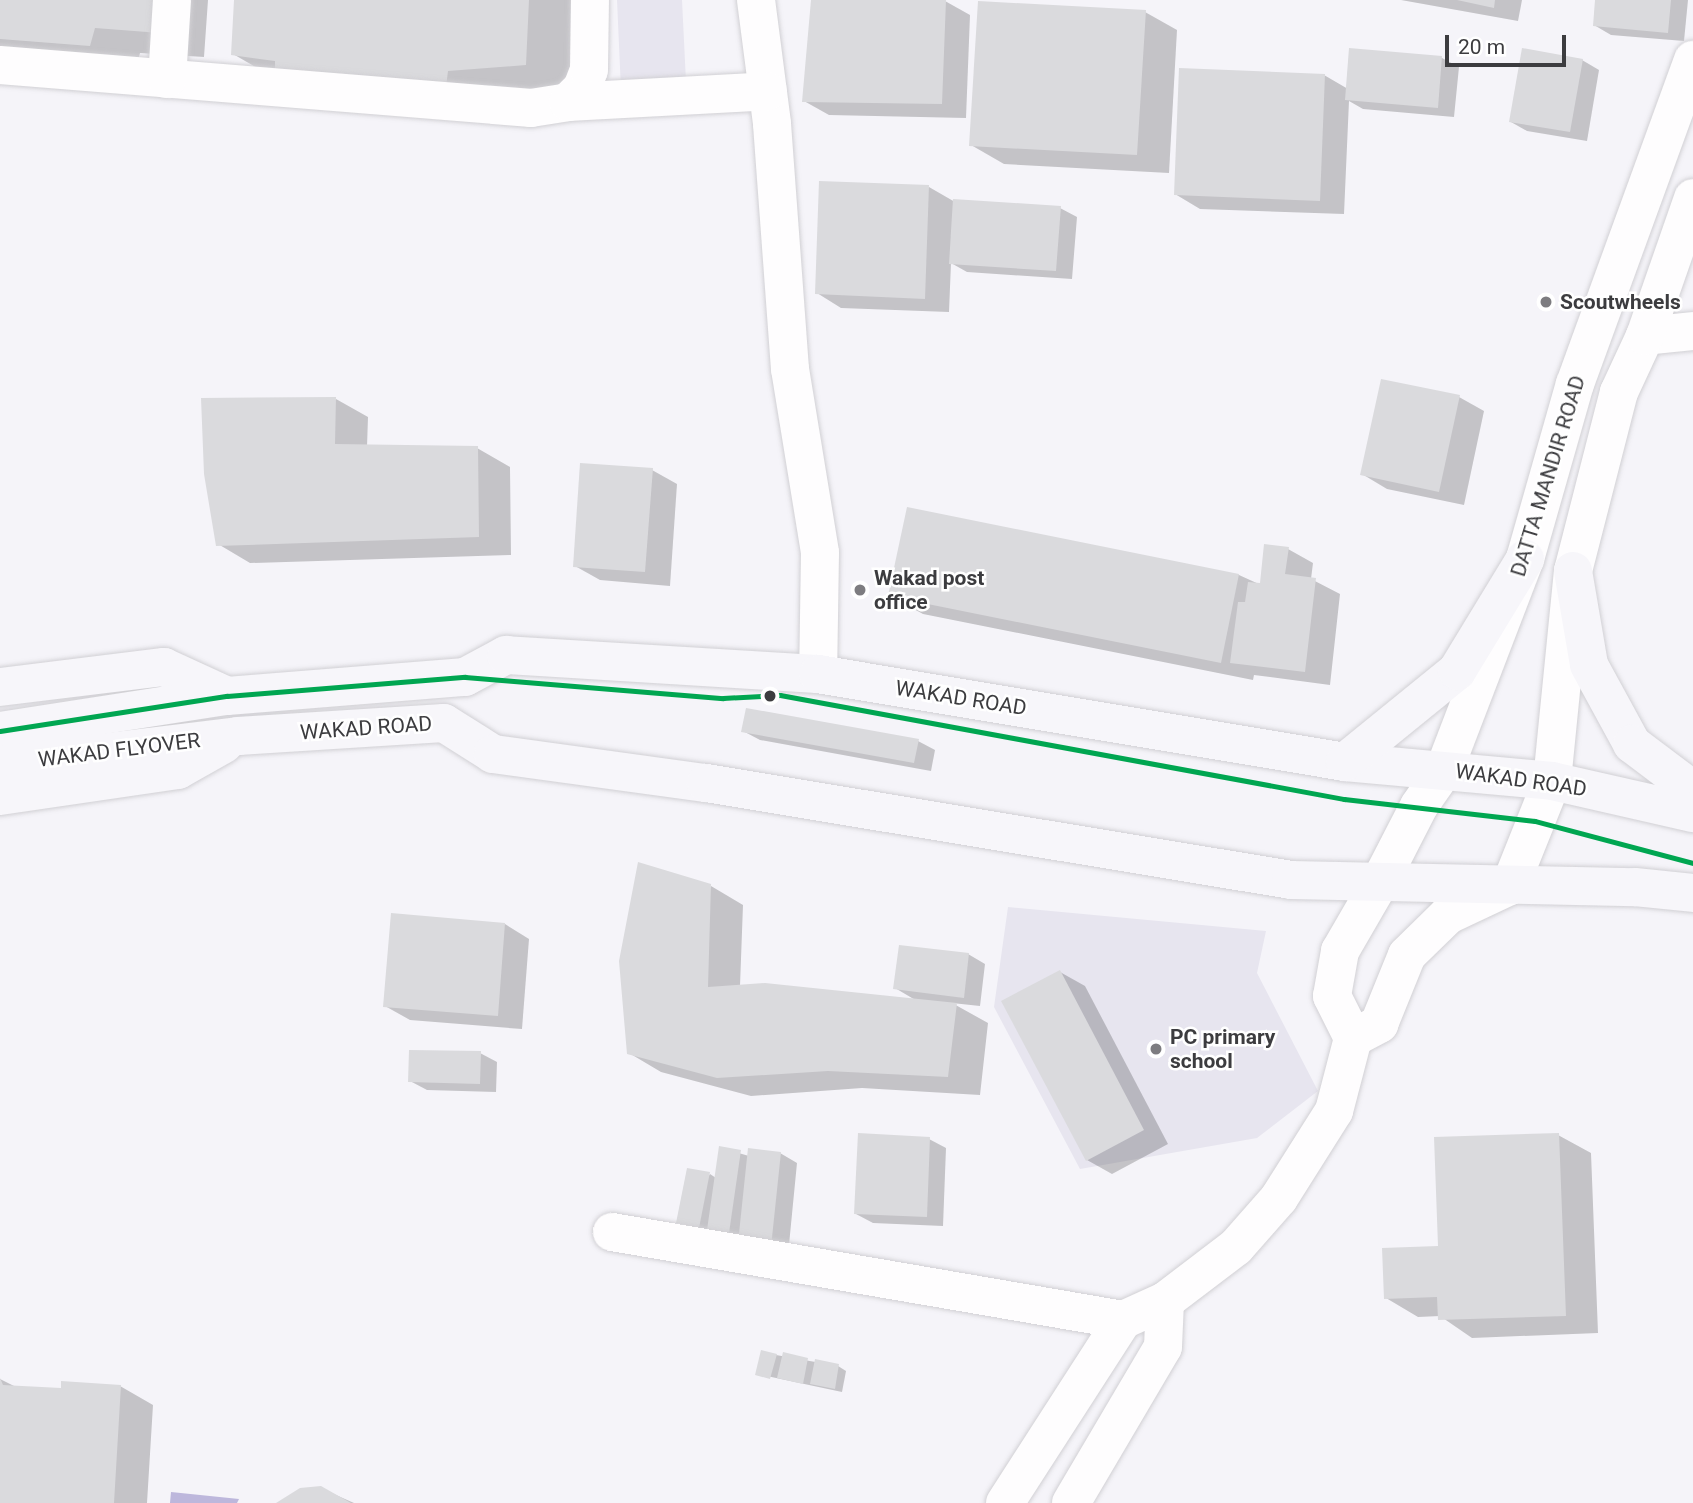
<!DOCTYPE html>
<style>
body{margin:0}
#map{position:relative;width:1693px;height:1503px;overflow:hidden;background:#f5f4f9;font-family:Roboto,sans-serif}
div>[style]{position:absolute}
.built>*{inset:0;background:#e7e5ef}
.water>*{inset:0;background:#bdb7dc}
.shadow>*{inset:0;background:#0003}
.building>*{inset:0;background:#dadadd}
.roads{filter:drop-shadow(0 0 2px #d1d0d4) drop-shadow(0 0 2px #d1d0d4)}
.street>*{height:38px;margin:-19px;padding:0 19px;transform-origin:19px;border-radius:19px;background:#fefdfe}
.secondary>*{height:38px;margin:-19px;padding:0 19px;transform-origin:19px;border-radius:19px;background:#fefdfe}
.primary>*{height:38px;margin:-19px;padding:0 19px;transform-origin:19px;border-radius:19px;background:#f7f6fa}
.bus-1>*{height:5px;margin:-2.5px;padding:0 2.5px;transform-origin:2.5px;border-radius:2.5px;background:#00a651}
.dots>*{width:19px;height:19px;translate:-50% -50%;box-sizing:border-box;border:4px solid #fff;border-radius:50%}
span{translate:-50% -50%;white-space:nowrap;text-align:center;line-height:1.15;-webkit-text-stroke:5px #fff;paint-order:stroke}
.poi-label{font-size:21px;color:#3c3c3f;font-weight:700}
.left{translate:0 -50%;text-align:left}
.street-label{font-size:21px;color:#3c3c3f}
.scale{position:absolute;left:1445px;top:35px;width:121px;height:32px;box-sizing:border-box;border:4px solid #3c3c3f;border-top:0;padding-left:9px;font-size:21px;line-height:24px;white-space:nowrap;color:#3c3c3f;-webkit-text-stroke:5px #fff;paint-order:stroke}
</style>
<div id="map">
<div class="built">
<div style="clip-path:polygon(617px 0,682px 0,686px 82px,621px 90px)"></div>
<div style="clip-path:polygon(1008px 907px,1266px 931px,1257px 973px,1318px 1091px,1257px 1138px,1080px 1169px,994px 1007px)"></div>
</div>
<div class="water">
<div style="clip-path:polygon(171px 1492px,239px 1499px,237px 1503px,170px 1503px)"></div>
</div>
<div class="shadow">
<div style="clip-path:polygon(0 0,208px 0,204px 57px,140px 53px,135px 71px,0 59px)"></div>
<div style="clip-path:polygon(236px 0,575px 0,571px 90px,492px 96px,278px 80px,233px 54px)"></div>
<div style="clip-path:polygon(813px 0,945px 1px,970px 15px,966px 118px,829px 115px,804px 101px)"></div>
<div style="clip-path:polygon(1401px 0,1522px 0,1518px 21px)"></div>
<div style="clip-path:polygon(1597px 0,1688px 0,1684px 41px,1611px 35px,1594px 25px)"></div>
<div style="clip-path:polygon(1145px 12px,1177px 30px,1169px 173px,1004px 164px,971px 145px)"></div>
<div style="clip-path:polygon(1351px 50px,1442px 58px,1459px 67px,1454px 117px,1363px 109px,1349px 101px,1344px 214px,1200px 209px,1175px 194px,1324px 75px,1348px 89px)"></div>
<div style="clip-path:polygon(1582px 60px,1599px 70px,1587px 141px,1527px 131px,1511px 122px)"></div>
<div style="clip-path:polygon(929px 187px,955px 202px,1060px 208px,1077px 217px,1072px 279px,967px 272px,951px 263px,949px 312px,841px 308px,817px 293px)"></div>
<div style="clip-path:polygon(1459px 397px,1484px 411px,1464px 505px,1387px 489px,1362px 474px)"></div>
<div style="clip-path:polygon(336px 399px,368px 417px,367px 447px,477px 448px,510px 467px,511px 555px,250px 563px,218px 544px)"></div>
<div style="clip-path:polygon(652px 470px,677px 484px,670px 586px,600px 580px,575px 566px)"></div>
<div style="clip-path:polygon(908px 509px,1239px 575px,1261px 585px,1288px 549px,1313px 563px,1311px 579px,1340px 594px,1330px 685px,1254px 675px,1253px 680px,923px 614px,890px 596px)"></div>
<div style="clip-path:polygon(743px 731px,918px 741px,935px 750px,931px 771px,760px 740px)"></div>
<div style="clip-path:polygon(711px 886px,743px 905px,740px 986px,917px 1001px,895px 988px,968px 954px,985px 964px,980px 1006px,952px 1003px,988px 1023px,980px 1095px,862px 1088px,751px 1096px,661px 1072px,629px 1053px)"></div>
<div style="clip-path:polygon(505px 924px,529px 939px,522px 1029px,410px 1020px,385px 1006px)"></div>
<div style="clip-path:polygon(1060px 972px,1085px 986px,1168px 1144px,1112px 1174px,1087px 1160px)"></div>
<div style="clip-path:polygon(480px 1053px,497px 1062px,496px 1092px,427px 1090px,410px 1081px)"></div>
<div style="clip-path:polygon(1558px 1135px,1591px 1153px,1598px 1333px,1472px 1338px,1440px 1316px,1418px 1317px,1386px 1298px)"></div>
<div style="clip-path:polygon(929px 1139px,946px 1148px,943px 1226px,873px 1223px,856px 1214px)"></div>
<div style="clip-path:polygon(721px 1148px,749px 1156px,780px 1153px,797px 1163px,788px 1255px,678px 1222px,710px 1174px,716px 1178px)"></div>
<div style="clip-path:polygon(776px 1355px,838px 1366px,846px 1371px,842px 1392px,757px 1374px)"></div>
<div style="clip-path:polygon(0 1379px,16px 1387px,62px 1390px,120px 1386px,153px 1405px,147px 1503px,0 1503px)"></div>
<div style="clip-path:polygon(320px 1488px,354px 1503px,278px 1503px,301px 1489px)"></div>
</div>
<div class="building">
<div style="clip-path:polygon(0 0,162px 0,160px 33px,95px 28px,90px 46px,0 39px)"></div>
<div style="clip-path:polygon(234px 0,529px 0,526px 65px,448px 71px,445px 95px,275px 78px,275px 61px,231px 55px)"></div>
<div style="clip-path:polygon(811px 0,946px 0,942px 104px,802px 102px)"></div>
<div style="clip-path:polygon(1457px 0,1495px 0,1494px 8px)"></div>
<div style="clip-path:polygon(1595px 0,1671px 0,1668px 33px,1593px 26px)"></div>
<div style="clip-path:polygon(978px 1px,1146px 10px,1137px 155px,969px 146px)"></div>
<div style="clip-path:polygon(1349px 48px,1442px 56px,1438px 108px,1345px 100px)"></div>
<div style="clip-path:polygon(1522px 48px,1583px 59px,1570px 132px,1509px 122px)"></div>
<div style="clip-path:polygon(1179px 68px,1325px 74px,1320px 201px,1174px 195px)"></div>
<div style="clip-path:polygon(819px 181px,929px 185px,925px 299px,815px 294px)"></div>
<div style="clip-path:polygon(953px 199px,1061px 206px,1056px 271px,949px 264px)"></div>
<div style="clip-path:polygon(1381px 379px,1460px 395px,1439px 492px,1360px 475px)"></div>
<div style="clip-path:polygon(336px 397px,335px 444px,478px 446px,479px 537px,216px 546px,204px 474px,201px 398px)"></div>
<div style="clip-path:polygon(580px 463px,653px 468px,645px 572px,573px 567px)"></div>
<div style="clip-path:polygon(907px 507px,1239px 574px,1221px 663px,888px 596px)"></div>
<div style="clip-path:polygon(1264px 544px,1289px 547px,1285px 574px,1316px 578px,1305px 672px,1230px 663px,1238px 602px,1245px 602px,1248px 582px,1260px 583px)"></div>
<div style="clip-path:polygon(746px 708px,919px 739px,914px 763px,741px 732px)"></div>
<div style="clip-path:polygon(638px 862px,711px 884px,708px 987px,765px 983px,957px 1003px,948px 1077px,828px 1071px,717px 1078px,627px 1054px,619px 961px)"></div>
<div style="clip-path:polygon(391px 913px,505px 923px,498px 1016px,383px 1007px)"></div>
<div style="clip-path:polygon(899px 945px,969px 953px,964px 998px,893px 989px)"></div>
<div style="clip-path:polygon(1060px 970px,1144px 1130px,1086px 1161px,1001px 1001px)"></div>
<div style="clip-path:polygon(409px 1050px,481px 1051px,480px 1084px,408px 1082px)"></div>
<div style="clip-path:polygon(858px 1133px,930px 1137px,927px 1217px,854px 1214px)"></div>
<div style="clip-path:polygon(1559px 1133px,1566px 1316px,1438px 1320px,1437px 1297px,1384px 1299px,1382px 1248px,1438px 1246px,1434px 1137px)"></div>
<div style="clip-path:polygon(719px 1146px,741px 1150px,728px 1240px,706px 1237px)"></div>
<div style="clip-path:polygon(748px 1148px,781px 1152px,771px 1247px,738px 1243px)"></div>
<div style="clip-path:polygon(687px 1168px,710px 1172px,699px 1228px,676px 1223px)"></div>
<div style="clip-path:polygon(761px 1350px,777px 1354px,770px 1379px,755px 1375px)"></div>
<div style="clip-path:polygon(783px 1352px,808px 1358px,803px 1384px,777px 1378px)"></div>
<div style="clip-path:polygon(815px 1359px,839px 1364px,835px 1389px,810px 1384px)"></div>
<div style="clip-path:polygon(0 1378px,3px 1385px,61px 1388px,61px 1381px,121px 1385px,114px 1503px,0 1503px)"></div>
<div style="clip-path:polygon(321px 1486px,351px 1503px,276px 1503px,300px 1488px)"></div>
</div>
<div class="roads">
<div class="street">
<div style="left:756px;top:0;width:125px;rotate:82.6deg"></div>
<div style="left:772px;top:124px;width:246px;rotate:85.8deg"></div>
<div style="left:790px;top:369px;width:186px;rotate:80.7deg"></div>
<div style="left:820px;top:553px;width:121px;rotate:90.9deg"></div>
<div style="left:0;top:65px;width:533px;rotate:4.63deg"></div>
<div style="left:531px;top:108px;width:37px;rotate:-9deg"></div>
<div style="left:568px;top:102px;width:20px;rotate:-45deg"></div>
<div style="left:582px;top:88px;width:19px;rotate:-69deg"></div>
<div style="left:589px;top:70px;width:70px;rotate:-89.2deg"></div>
<div style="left:167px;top:79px;width:79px;rotate:-86.4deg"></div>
<div style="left:568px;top:102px;width:200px;rotate:-3.1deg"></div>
<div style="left:1645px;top:336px;width:48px;rotate:-5.9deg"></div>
<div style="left:1353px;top:1038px;width:30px;rotate:-28deg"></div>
<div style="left:1379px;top:1024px;width:74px;rotate:-67.9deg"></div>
<div style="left:1407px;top:955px;width:57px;rotate:-44.3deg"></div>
<div style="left:1448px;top:915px;width:68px;rotate:-25.1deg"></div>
<div style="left:1353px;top:1038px;width:47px;rotate:-116.6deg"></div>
<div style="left:1332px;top:996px;width:46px;rotate:-79.9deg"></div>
<div style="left:1340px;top:951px;width:80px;rotate:-59.9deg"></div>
<div style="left:612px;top:1232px;width:519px;rotate:9.77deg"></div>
<div style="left:1005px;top:1503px;width:218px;rotate:-57.2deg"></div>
<div style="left:1123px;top:1320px;width:46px;rotate:-24.3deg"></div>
<div style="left:1165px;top:1301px;width:89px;rotate:-37.3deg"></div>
<div style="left:1236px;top:1247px;width:65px;rotate:-48.7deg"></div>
<div style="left:1279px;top:1198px;width:103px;rotate:-57.7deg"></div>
<div style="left:1334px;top:1111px;width:75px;rotate:-75.4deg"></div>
<div style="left:1071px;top:1503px;width:181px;rotate:-59.5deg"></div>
<div style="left:1163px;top:1347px;width:46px;rotate:-87.5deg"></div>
</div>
<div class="secondary">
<div style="left:1380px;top:882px;width:85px;rotate:-62.8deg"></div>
<div style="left:1419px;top:806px;width:44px;rotate:-55.2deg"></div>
<div style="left:1444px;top:770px;width:226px;rotate:-69deg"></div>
<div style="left:1525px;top:559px;width:182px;rotate:-74.1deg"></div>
<div style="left:1575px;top:384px;width:345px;rotate:-70deg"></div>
<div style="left:1510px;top:886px;width:113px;rotate:-68.2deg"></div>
<div style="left:1552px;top:781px;width:211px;rotate:-84.3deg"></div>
<div style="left:1573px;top:571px;width:185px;rotate:-75.6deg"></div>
<div style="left:1619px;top:392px;width:62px;rotate:-65.1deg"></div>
<div style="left:1645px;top:336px;width:146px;rotate:-70.8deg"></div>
</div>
<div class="primary">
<div style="left:1573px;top:571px;width:95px;rotate:80.3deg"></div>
<div style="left:1589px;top:665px;width:90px;rotate:61.4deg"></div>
<div style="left:1632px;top:744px;width:76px;rotate:37deg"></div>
<div style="left:0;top:687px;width:165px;rotate:-7deg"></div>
<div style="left:164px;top:667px;width:69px;rotate:24.7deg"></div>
<div style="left:0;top:731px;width:230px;rotate:-8.8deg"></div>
<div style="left:227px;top:696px;width:239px;rotate:-4.6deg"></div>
<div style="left:465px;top:677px;width:47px;rotate:-28.2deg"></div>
<div style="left:506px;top:655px;width:313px;rotate:3.5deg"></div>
<div style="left:818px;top:674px;width:534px;rotate:9.48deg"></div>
<div style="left:1345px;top:762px;width:208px;rotate:5.2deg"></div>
<div style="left:1552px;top:781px;width:145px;rotate:12.8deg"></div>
<div style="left:1345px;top:762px;width:144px;rotate:-39.1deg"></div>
<div style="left:1457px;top:671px;width:131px;rotate:-58.7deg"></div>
<div style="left:0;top:765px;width:240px;rotate:-6.9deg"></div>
<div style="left:238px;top:736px;width:206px;rotate:-3.6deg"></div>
<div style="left:444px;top:723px;width:58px;rotate:32.3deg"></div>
<div style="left:493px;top:754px;width:215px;rotate:7.8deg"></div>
<div style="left:706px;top:783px;width:593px;rotate:9.41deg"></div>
<div style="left:1291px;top:880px;width:344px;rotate:1.2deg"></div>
<div style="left:1635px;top:887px;width:58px;rotate:5.9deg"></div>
<div style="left:0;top:796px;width:180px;rotate:-8.3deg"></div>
<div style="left:178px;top:770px;width:53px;rotate:-29.5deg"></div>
</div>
</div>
<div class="bus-1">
<div style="left:0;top:731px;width:230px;rotate:-8.8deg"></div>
<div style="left:227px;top:696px;width:239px;rotate:-4.6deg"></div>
<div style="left:465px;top:677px;width:259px;rotate:4.7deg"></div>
<div style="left:723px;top:698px;width:57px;rotate:-3deg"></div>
<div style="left:780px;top:695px;width:574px;rotate:10.45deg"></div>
<div style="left:1344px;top:799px;width:192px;rotate:6.6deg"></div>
<div style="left:1535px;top:821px;width:163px;rotate:14.9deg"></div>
</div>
<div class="dots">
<div style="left:1546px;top:302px;background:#7d7c80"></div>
<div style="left:860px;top:590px;background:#7d7c80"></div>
<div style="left:770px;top:696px;background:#3c3c3f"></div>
<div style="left:1156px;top:1049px;background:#7d7c80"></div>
</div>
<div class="poi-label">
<span class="left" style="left:1560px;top:302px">Scoutwheels</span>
<span class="left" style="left:874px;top:590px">Wakad post<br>office</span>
<span class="left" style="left:1170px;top:1049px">PC primary<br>school</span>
</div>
<div class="street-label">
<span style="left:1548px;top:476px;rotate:-73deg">DATTA MANDIR ROAD</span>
<span style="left:961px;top:698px;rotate:9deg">WAKAD ROAD</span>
<span style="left:366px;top:728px;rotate:-4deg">WAKAD ROAD</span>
<span style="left:119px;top:750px;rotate:-7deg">WAKAD FLYOVER</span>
<span style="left:1521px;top:780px;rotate:8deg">WAKAD ROAD</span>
</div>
<div class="scale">20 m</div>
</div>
